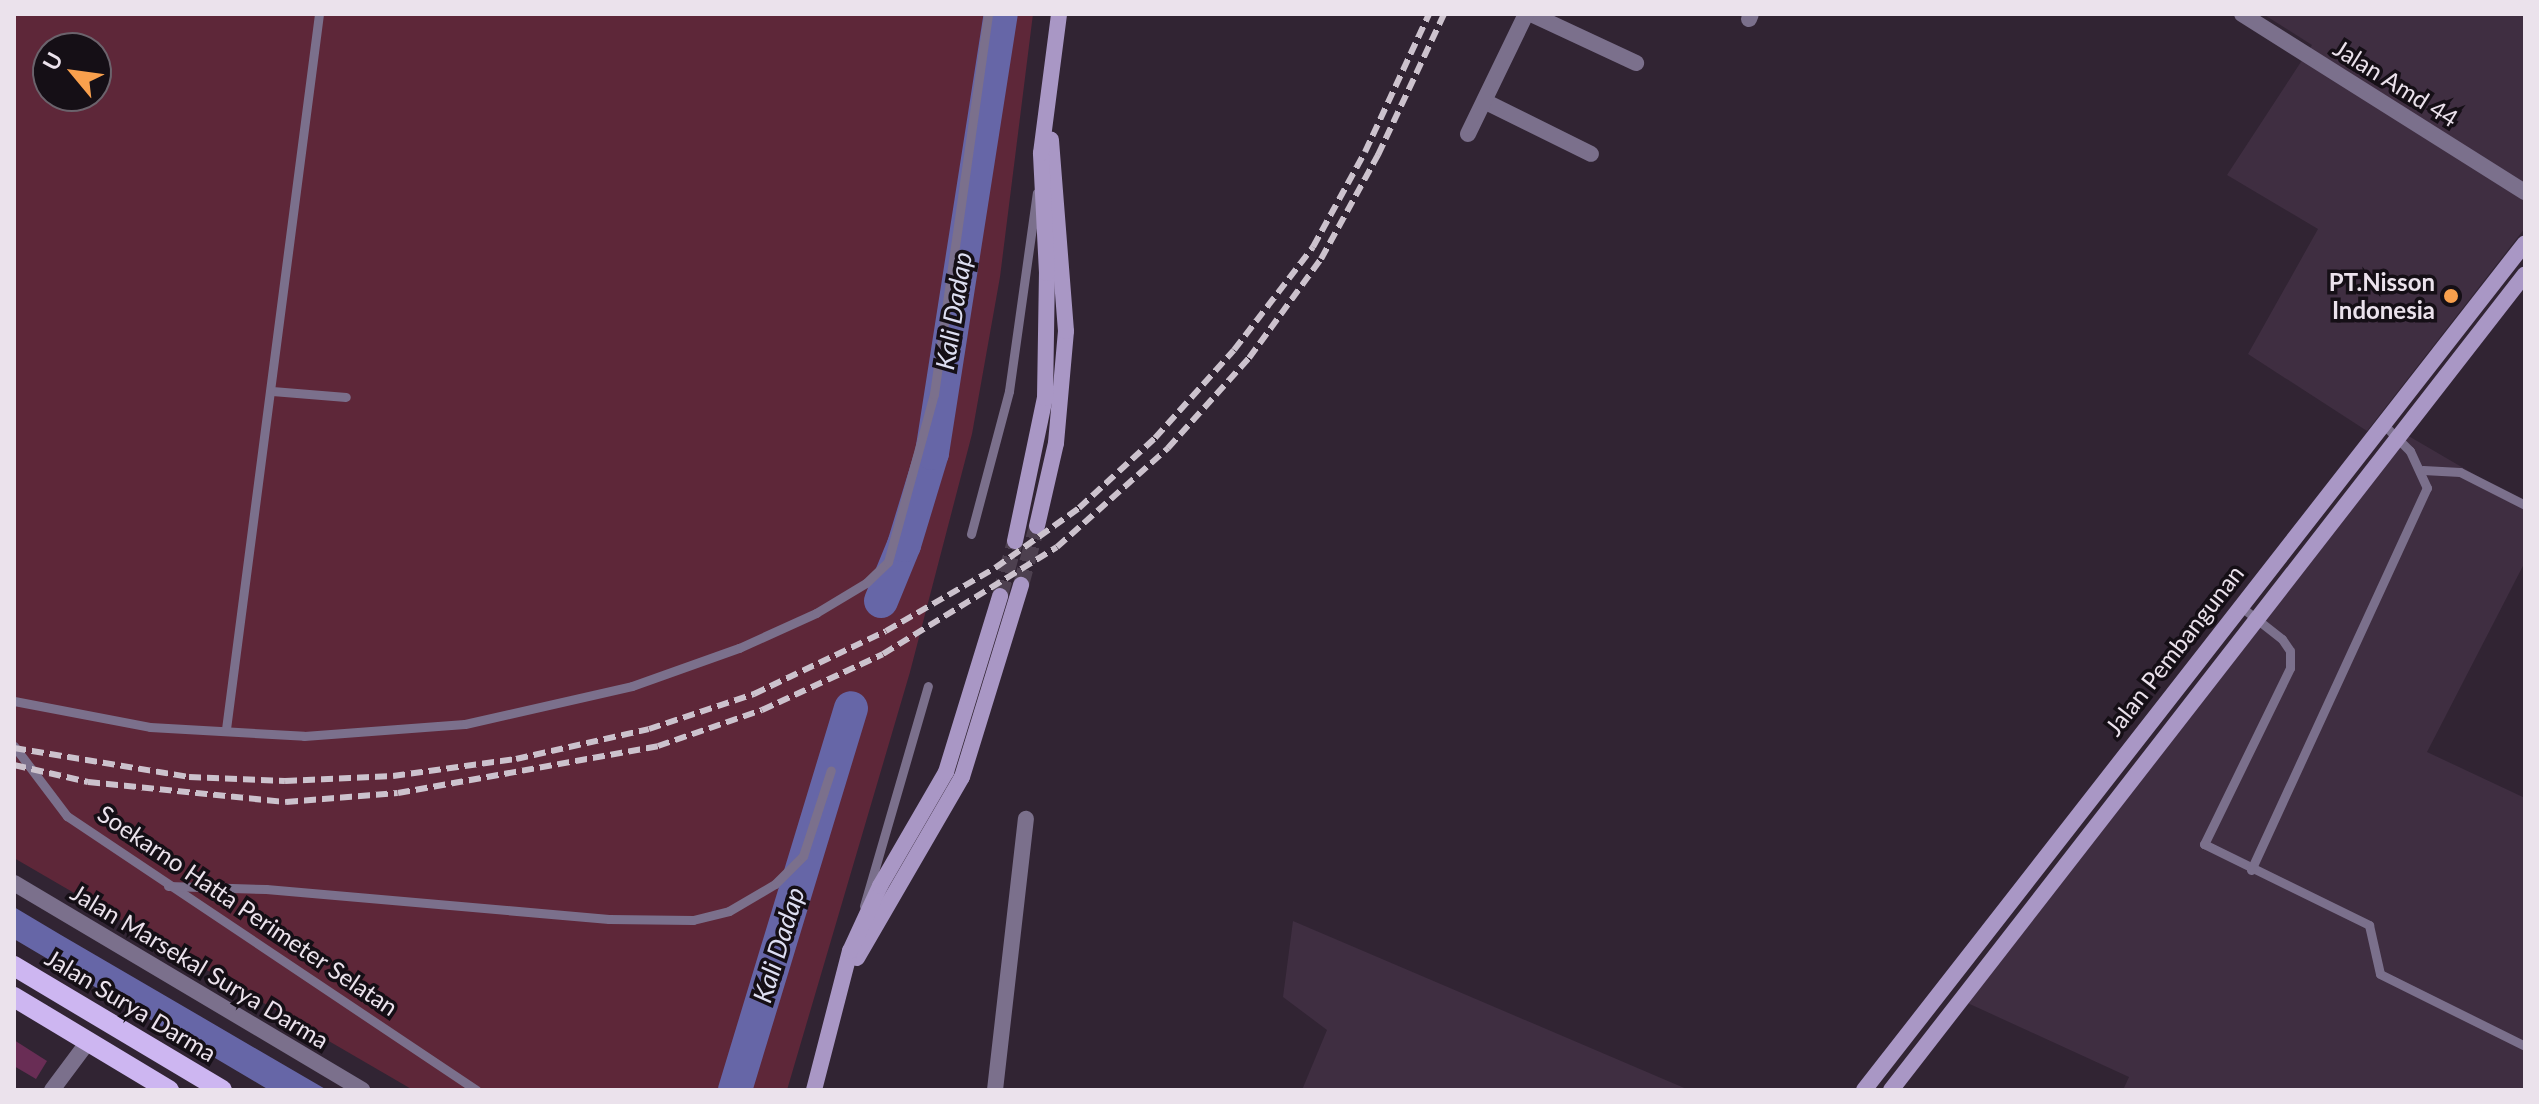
<!DOCTYPE html>
<style>
body{margin:0}
#map{position:relative;width:2539px;height:1104px;overflow:hidden;background:#312433;font-family:Lato,sans-serif}
div>[style]{position:absolute}
.built>*{inset:0;background:#3f2e41}
.green>*{inset:0;background:#5e2739}
.water>*{inset:0;background:#6666a7}
.river>*{height:34px;margin:-17px;padding:0 17px;transform-origin:17px;border-radius:17px;background:#6666a7}
.building>*{inset:0;background:#692d55}
.secondary-tunnel>*{height:16px;margin-top:-8px;transform-origin:0;background:repeating-linear-gradient(90deg,#4d404f 0 16px,transparent 0 24px)}
.service>*{height:9px;margin:-4.5px;padding:0 4.5px;transform-origin:4.5px;border-radius:4.5px;background:#7b708c}
.minor>*{height:16px;margin:-8px;padding:0 8px;transform-origin:8px;border-radius:8px;background:#7b708c}
.tertiary>*{height:16px;margin:-8px;padding:0 8px;transform-origin:8px;border-radius:8px;background:#7b708c}
.secondary>*{height:16px;margin:-8px;padding:0 8px;transform-origin:8px;border-radius:8px;background:#a997c5}
.primary>*{height:20px;margin:-10px;padding:0 10px;transform-origin:10px;border-radius:10px;background:#cdb6f1}
.rail>*{height:6px;margin-top:-3px;transform-origin:0;background:repeating-linear-gradient(90deg,#ccc2cd 0 12px,transparent 0 18px)}
.dots>*{width:22px;height:22px;translate:-50% -50%;box-sizing:border-box;border:4px solid #150f16;border-radius:50%}
span{translate:-50% -50%;white-space:nowrap;text-align:center;line-height:1.15;-webkit-text-stroke:7px #150f16;paint-order:stroke}
.street-label{font-size:24px;color:#ebe2ec}
.poi-label{font-size:24px;color:#ebe2ec;font-weight:700}
.right{translate:-100% -50%;text-align:right}
.water-label{font-size:26px;color:#dddef1;font-style:italic}
.frame{position:absolute;inset:0;border:16px solid #ebe2ec;pointer-events:none}
.north{position:absolute;left:32px;top:32px;width:80px;height:80px;box-sizing:border-box;background:#150f16;border:2px solid #6b636c;border-radius:50%;rotate:299deg;font-size:22px;font-weight:700;line-height:32px;text-align:center;color:#ebe2ec}
.north::after{content:'';display:block;margin:auto;width:28px;height:36px;background:#f9a04d;clip-path:polygon(50% 0,100% 100%,50% 72%,0 100%)}
</style>
<div id="map">
<div class="built">
<div style="clip-path:polygon(2263px 14px,2525px 14px,2525px 228px,2367px 431px,2248px 354px,2318px 229px,2227px 175px,2312px 45px)"></div>
<div style="clip-path:polygon(2400px 431px,2525px 504px,2525px 562px,2427px 752px,2525px 798px,2525px 1090px,2123px 1090px,2129px 1077px,1961px 1000px)"></div>
<div style="clip-path:polygon(1293px 921px,1689px 1090px,1302px 1090px,1327px 1030px,1283px 997px)"></div>
</div>
<div class="green">
<div style="clip-path:polygon(evenodd,14px 14px,1033px 14px,1000px 277px,972px 434px,910px 672px,787px 1090px,413px 1090px,14px 858px,14px 14px,48px 48px,96px 48px,96px 96px,48px 96px,48px 48px)"></div>
</div>
<div class="water">
<div style="clip-path:polygon(14px 907px,61px 935px,327px 1090px,269px 1090px,14px 939px)"></div>
</div>
<div class="river">
<div style="left:881px;top:601px;width:61px;rotate:-67.7deg"></div>
<div style="left:904px;top:545px;width:96px;rotate:-73.1deg"></div>
<div style="left:932px;top:453px;width:444px;rotate:-81.1deg"></div>
<div style="left:735px;top:1090px;width:399px;rotate:-73.1deg"></div>
</div>
<div class="building">
<div style="clip-path:polygon(14px 1040px,47px 1061px,36px 1079px,14px 1066px)"></div>
</div>
<div class="secondary-tunnel">
<div style="left:1021px;top:585px;width:61px;rotate:-74.8deg"></div>
<div style="left:1000px;top:596px;width:57px;rotate:-74.7deg"></div>
</div>
<div class="service">
<div style="left:272px;top:391px;width:74px;rotate:4.6deg"></div>
<div style="left:2423px;top:470px;width:37px;rotate:3deg"></div>
<div style="left:2460px;top:472px;width:73px;rotate:26.9deg"></div>
<div style="left:971px;top:534px;width:148px;rotate:-75.1deg"></div>
<div style="left:1009px;top:391px;width:200px;rotate:-82deg"></div>
<div style="left:2240px;top:606px;width:53px;rotate:38.2deg"></div>
<div style="left:2282px;top:639px;width:14px;rotate:56deg"></div>
<div style="left:2290px;top:651px;width:17px;rotate:90deg"></div>
<div style="left:2290px;top:668px;width:196px;rotate:116deg"></div>
<div style="left:2204px;top:844px;width:184px;rotate:26.1deg"></div>
<div style="left:2369px;top:925px;width:50px;rotate:77.3deg"></div>
<div style="left:2380px;top:974px;width:162px;rotate:26.4deg"></div>
<div style="left:14px;top:701px;width:138px;rotate:10.8deg"></div>
<div style="left:150px;top:727px;width:154px;rotate:3.3deg"></div>
<div style="left:304px;top:736px;width:161px;rotate:-4.3deg"></div>
<div style="left:465px;top:724px;width:171px;rotate:-12.8deg"></div>
<div style="left:632px;top:686px;width:114px;rotate:-19.6deg"></div>
<div style="left:739px;top:648px;width:85px;rotate:-24.4deg"></div>
<div style="left:816px;top:613px;width:58px;rotate:-31deg"></div>
<div style="left:866px;top:583px;width:30px;rotate:-44deg"></div>
<div style="left:888px;top:562px;width:174px;rotate:-74.7deg"></div>
<div style="left:934px;top:394px;width:384px;rotate:-81.9deg"></div>
<div style="left:226px;top:729px;width:721px;rotate:-82.59deg"></div>
<div style="left:14px;top:746px;width:88px;rotate:52.9deg"></div>
<div style="left:67px;top:816px;width:493px;rotate:33.8deg"></div>
<div style="left:2251px;top:870px;width:421px;rotate:-65.3deg"></div>
<div style="left:2427px;top:488px;width:41px;rotate:-114.7deg"></div>
<div style="left:2410px;top:451px;width:38px;rotate:-135deg"></div>
<div style="left:168px;top:886px;width:98px;rotate:1.8deg"></div>
<div style="left:266px;top:889px;width:344px;rotate:5deg"></div>
<div style="left:609px;top:919px;width:84px;rotate:0.7deg"></div>
<div style="left:693px;top:920px;width:37px;rotate:-14deg"></div>
<div style="left:729px;top:911px;width:53px;rotate:-30.4deg"></div>
<div style="left:775px;top:884px;width:40px;rotate:-45deg"></div>
<div style="left:803px;top:856px;width:90px;rotate:-72deg"></div>
<div style="left:864px;top:906px;width:229px;rotate:-73.8deg"></div>
</div>
<div class="minor">
<div style="left:1531px;top:14px;width:116px;rotate:25deg"></div>
<div style="left:2242px;top:14px;width:334px;rotate:32.2deg"></div>
<div style="left:1749px;top:19px;width:5px;rotate:-68deg"></div>
<div style="left:1486px;top:102px;width:117px;rotate:26.3deg"></div>
<div style="left:1468px;top:134px;width:133px;rotate:-64.2deg"></div>
<div style="left:52px;top:1090px;width:59px;rotate:-53.3deg"></div>
<div style="left:995px;top:1090px;width:273px;rotate:-83.5deg"></div>
</div>
<div class="tertiary">
<div style="left:14px;top:883px;width:405px;rotate:30.7deg"></div>
</div>
<div class="secondary">
<div style="left:1037px;top:526px;width:85px;rotate:-77.1deg"></div>
<div style="left:1056px;top:443px;width:112px;rotate:-84.9deg"></div>
<div style="left:1066px;top:331px;width:192px;rotate:-94.5deg"></div>
<div style="left:1015px;top:541px;width:146px;rotate:-78.2deg"></div>
<div style="left:1045px;top:398px;width:125px;rotate:-89.1deg"></div>
<div style="left:1047px;top:273px;width:120px;rotate:-92.9deg"></div>
<div style="left:1041px;top:153px;width:140px;rotate:-82.6deg"></div>
<div style="left:857px;top:958px;width:209px;rotate:-59.9deg"></div>
<div style="left:962px;top:777px;width:201px;rotate:-72.9deg"></div>
<div style="left:814px;top:1090px;width:144px;rotate:-75.5deg"></div>
<div style="left:850px;top:951px;width:72px;rotate:-65.2deg"></div>
<div style="left:880px;top:886px;width:132px;rotate:-59.9deg"></div>
<div style="left:946px;top:772px;width:184px;rotate:-72.9deg"></div>
<div style="left:1864px;top:1090px;width:1074px;rotate:-52.03deg"></div>
<div style="left:1891px;top:1090px;width:1033px;rotate:-52.15deg"></div>
</div>
<div class="primary">
<div style="left:14px;top:966px;width:242px;rotate:30.8deg"></div>
<div style="left:14px;top:997px;width:181px;rotate:31deg"></div>
</div>
<div class="rail">
<div style="left:14px;top:748px;width:177px;rotate:9.4deg"></div>
<div style="left:189px;top:777px;width:96px;rotate:2.4deg"></div>
<div style="left:285px;top:781px;width:108px;rotate:-2.7deg"></div>
<div style="left:393px;top:776px;width:124px;rotate:-7.9deg"></div>
<div style="left:516px;top:759px;width:136px;rotate:-12.7deg"></div>
<div style="left:649px;top:729px;width:111px;rotate:-18.4deg"></div>
<div style="left:754px;top:694px;width:146px;rotate:-25.5deg"></div>
<div style="left:886px;top:631px;width:126px;rotate:-30deg"></div>
<div style="left:995px;top:568px;width:103px;rotate:-35.5deg"></div>
<div style="left:1079px;top:508px;width:103px;rotate:-42.6deg"></div>
<div style="left:1155px;top:438px;width:118px;rotate:-48.1deg"></div>
<div style="left:1234px;top:350px;width:130px;rotate:-52.5deg"></div>
<div style="left:1313px;top:247px;width:108px;rotate:-61.3deg"></div>
<div style="left:1365px;top:152px;width:152px;rotate:-65.1deg"></div>
<div style="left:14px;top:765px;width:76px;rotate:12.9deg"></div>
<div style="left:88px;top:782px;width:199px;rotate:5.8deg"></div>
<div style="left:286px;top:802px;width:112px;rotate:-4.6deg"></div>
<div style="left:398px;top:793px;width:264px;rotate:-10.2deg"></div>
<div style="left:658px;top:746px;width:110px;rotate:-19.1deg"></div>
<div style="left:762px;top:710px;width:133px;rotate:-24.8deg"></div>
<div style="left:883px;top:654px;width:204px;rotate:-31.6deg"></div>
<div style="left:1057px;top:547px;width:149px;rotate:-41.7deg"></div>
<div style="left:1168px;top:448px;width:121px;rotate:-48deg"></div>
<div style="left:1249px;top:358px;width:122px;rotate:-54deg"></div>
<div style="left:1321px;top:259px;width:119px;rotate:-61.3deg"></div>
<div style="left:1378px;top:155px;width:156px;rotate:-64.9deg"></div>
</div>
<div class="dots">
<div style="left:2451px;top:296px;background:#f9a04d"></div>
</div>
<div class="street-label">
<span style="left:2396px;top:83px;rotate:32deg">Jalan Amd 44</span>
<span style="left:2174px;top:650px;rotate:-52deg">Jalan Pembangunan</span>
<span style="left:248px;top:910px;rotate:34deg">Soekarno Hatta Perimeter Selatan</span>
<span style="left:200px;top:966px;rotate:31deg">Jalan Marsekal Surya Darma</span>
<span style="left:131px;top:1005px;rotate:31deg">Jalan Surya Darma</span>
</div>
<div class="poi-label">
<span class="right" style="left:2435px;top:296px">PT.Nisson<br>Indonesia</span>
</div>
<div class="water-label">
<span style="left:954px;top:311px;rotate:-81deg">Kali Dadap</span>
<span style="left:779px;top:945px;rotate:-73deg">Kali Dadap</span>
</div>
<div class="frame"></div>
<div class="north">U</div>
</div>
